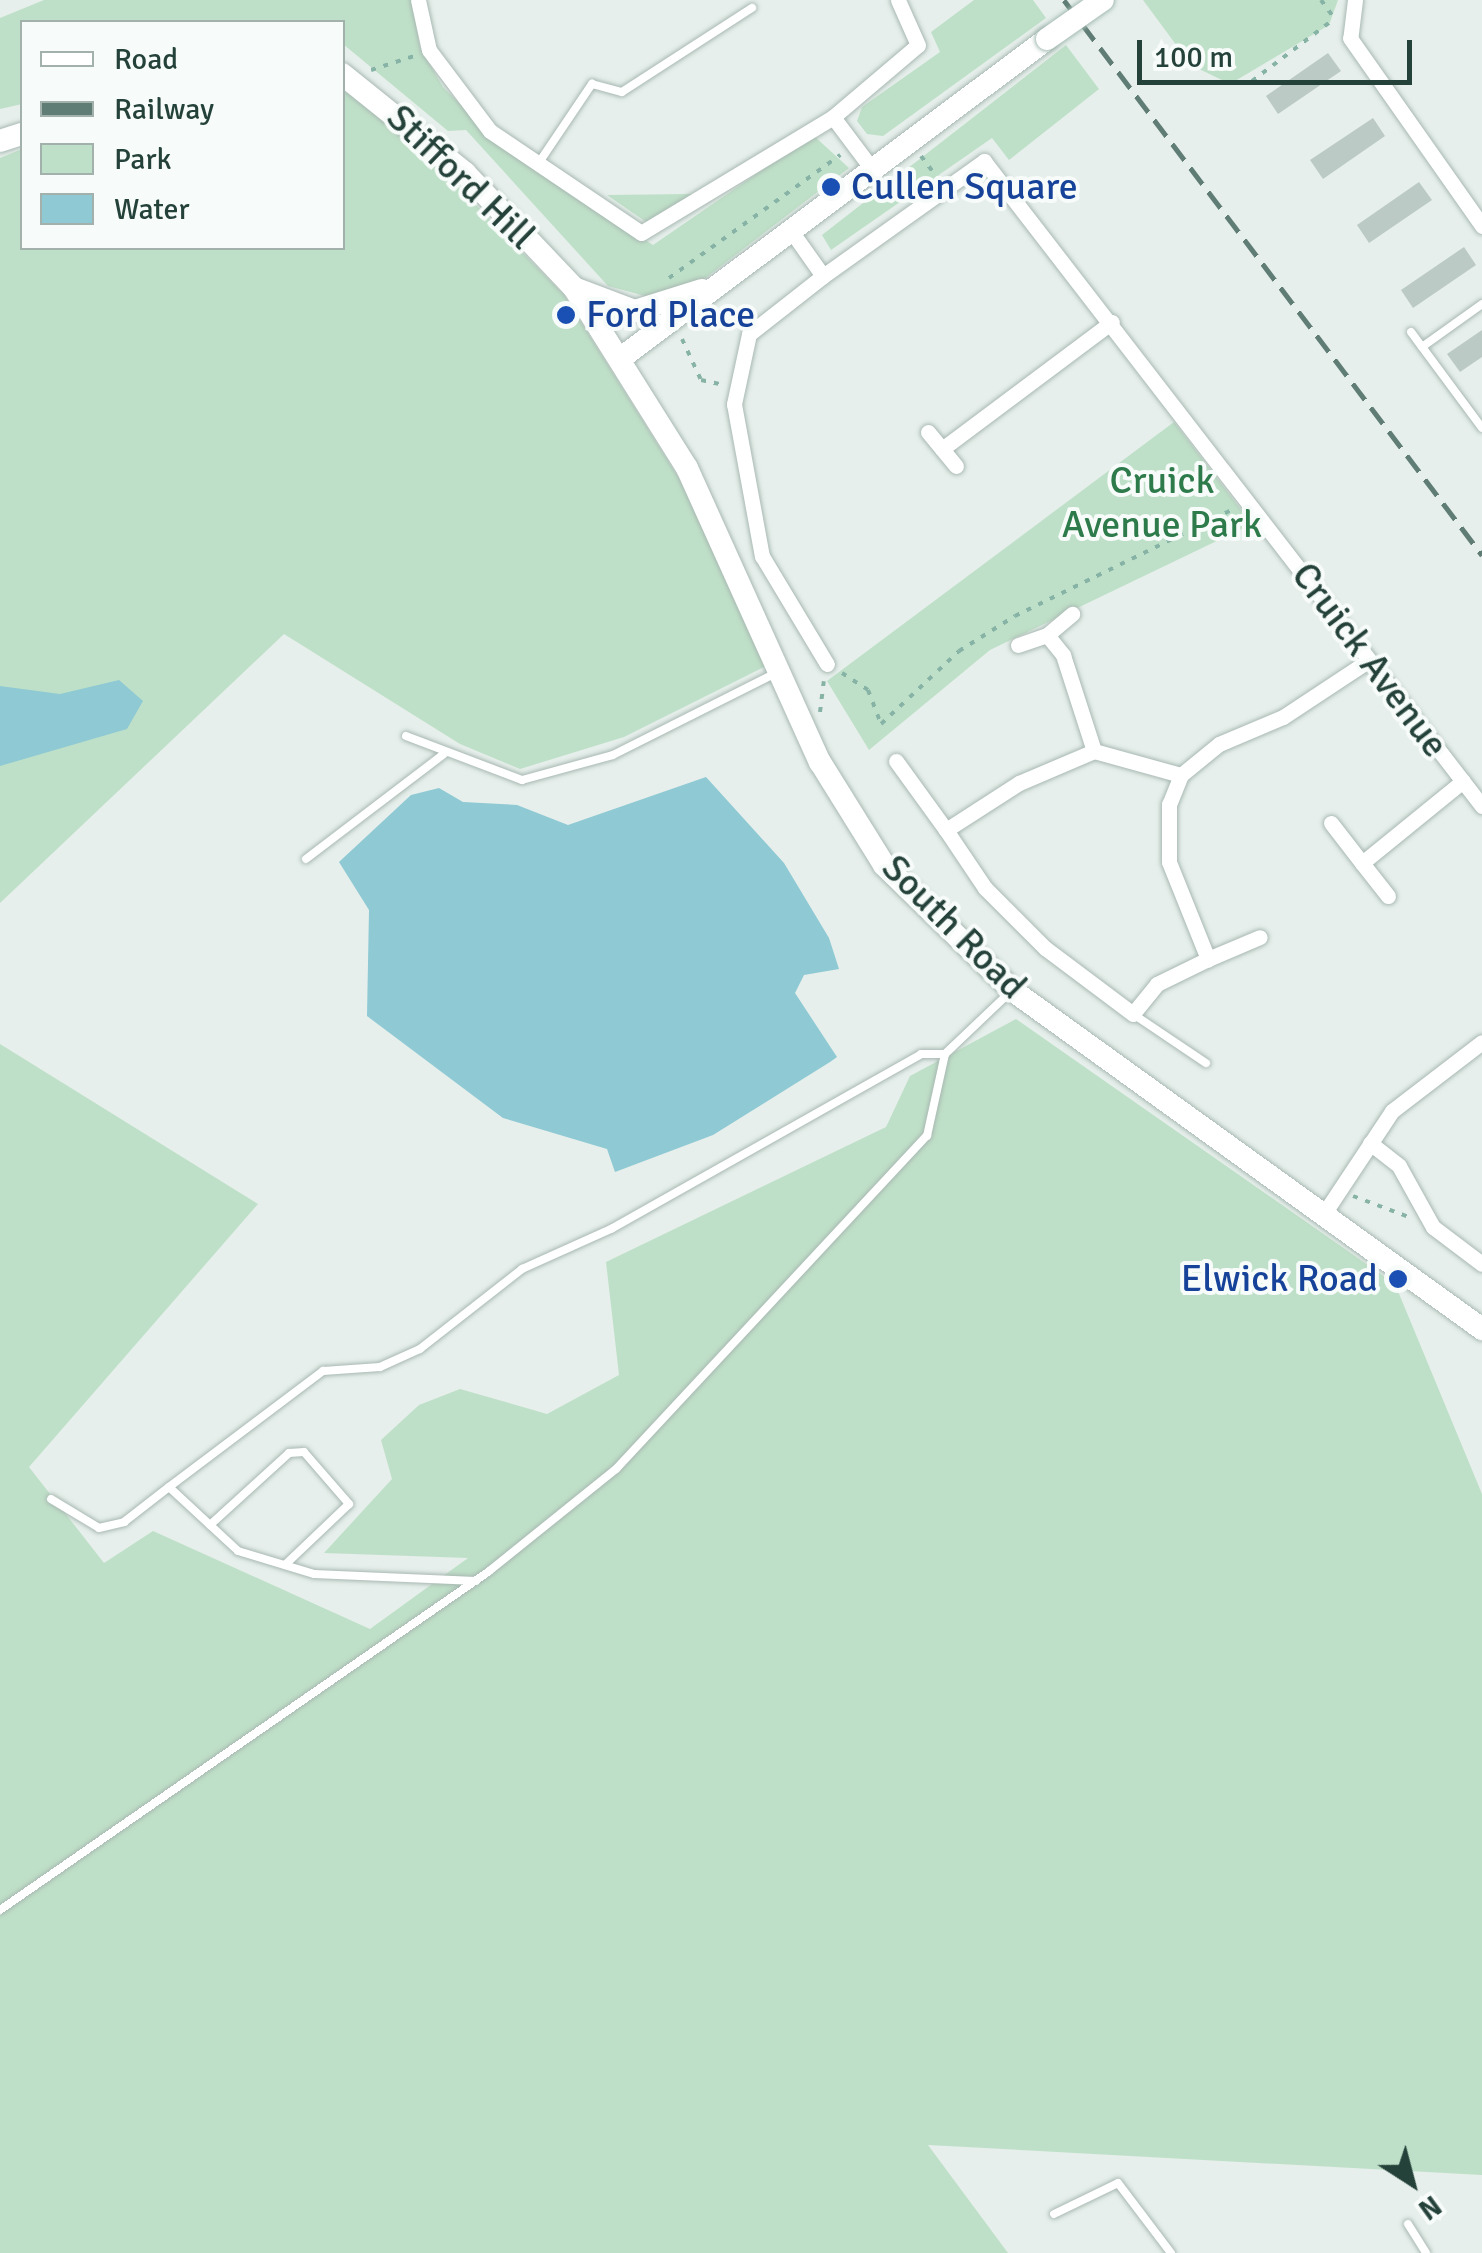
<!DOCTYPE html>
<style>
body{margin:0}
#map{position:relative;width:1482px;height:2253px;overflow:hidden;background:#e6efeb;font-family:Signika,sans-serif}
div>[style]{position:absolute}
.green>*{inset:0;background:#bfe0c8}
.water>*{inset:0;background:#8ec9d4}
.building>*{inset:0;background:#bbcac4}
.path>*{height:4px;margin-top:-2px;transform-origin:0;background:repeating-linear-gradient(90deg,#86b3a5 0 5px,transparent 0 13px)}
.roads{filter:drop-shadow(0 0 2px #a8b8b2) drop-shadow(0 0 2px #a8b8b2)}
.lane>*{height:8px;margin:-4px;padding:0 4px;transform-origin:4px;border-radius:4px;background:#fff}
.street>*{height:15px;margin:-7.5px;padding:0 7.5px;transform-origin:7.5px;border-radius:7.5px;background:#fff}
.secondary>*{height:22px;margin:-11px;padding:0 11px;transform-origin:11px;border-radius:11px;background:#fff}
.rail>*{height:5px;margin-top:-2.5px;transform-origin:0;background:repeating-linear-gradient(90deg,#5f7d75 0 20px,transparent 0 30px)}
.bridges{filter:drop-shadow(0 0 2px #a4bbb3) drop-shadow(0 0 2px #a4bbb3)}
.secondary-bridge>*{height:22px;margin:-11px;padding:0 11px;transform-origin:11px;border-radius:11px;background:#fff}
.dots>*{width:28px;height:28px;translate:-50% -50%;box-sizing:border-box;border:5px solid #f7fbf9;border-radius:50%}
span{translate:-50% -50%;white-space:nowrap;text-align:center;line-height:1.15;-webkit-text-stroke:8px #f7fbf9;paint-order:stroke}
.street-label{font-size:38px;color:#24423a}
.transit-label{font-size:38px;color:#164399}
.left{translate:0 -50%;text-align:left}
.right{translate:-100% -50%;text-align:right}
.park-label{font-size:38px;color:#2d7a4b}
.legend{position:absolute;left:20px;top:20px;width:325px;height:230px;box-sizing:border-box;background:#f7fbf9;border:2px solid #a3b1ad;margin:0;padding:12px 18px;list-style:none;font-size:30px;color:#24423a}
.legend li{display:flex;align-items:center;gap:20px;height:50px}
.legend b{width:50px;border:2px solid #a3b1ad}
.north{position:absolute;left:1362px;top:2133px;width:100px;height:100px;-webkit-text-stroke:8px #f7fbf9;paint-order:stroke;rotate:144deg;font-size:28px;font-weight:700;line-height:40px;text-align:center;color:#24423a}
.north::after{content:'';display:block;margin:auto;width:35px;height:45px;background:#24423a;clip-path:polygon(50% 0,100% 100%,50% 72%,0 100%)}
.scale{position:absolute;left:1137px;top:40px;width:275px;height:45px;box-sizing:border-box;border:5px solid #24423a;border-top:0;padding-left:12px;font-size:30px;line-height:35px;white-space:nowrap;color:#24423a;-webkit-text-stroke:8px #f7fbf9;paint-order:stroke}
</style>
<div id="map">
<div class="green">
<div style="clip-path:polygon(44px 0,412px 0,420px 48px,443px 87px,503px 148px,653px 245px,813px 135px,849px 168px,704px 279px,645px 296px,608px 286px,466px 130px,448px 131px,343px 44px,342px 22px,22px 22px,22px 104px,0 109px,0 18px)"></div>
<div style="clip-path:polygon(974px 0,1033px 0,1046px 18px,883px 136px,867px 134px,857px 121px,862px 107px,940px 52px,931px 32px)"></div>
<div style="clip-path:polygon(1143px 0,1338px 0,1329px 25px,1230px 84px,1191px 65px)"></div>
<div style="clip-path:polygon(1066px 45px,1099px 89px,1009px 160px,992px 138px,831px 250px,822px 235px)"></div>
<div style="clip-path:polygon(343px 90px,429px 157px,564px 295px,680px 480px,766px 666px,624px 737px,520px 769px,460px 744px,284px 634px,0 903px,0 158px,22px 149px,22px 248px,342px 248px)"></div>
<div style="clip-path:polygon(691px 194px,691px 204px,649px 224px,607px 195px)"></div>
<div style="clip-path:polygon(1174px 422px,1252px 524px,990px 650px,869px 750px,827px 681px)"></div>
<div style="clip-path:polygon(1016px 1019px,1395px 1284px,1482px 1494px,1482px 2175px,928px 2145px,1008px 2253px,0 2253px,0 1044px,258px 1204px,29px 1467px,104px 1563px,153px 1531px,370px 1629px,468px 1558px,324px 1553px,392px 1479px,381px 1440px,419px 1405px,460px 1389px,547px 1414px,619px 1375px,606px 1262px,886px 1127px,910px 1076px)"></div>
</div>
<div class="water">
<div style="clip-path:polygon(119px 680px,143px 701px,127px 729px,0 766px,0 686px,60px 694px)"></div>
<div style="clip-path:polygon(706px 777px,784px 863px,829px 938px,839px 969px,804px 975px,795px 993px,837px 1057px,830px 1062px,713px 1135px,615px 1172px,607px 1149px,503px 1118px,367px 1016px,369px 910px,339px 862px,411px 795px,439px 788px,463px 802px,517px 805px,568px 825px)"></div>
</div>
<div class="building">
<div style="clip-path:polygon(1328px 53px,1341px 71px,1278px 114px,1266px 96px)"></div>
<div style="clip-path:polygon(1373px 118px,1385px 136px,1323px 179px,1310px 160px)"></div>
<div style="clip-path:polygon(1419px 182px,1432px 200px,1369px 243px,1357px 225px)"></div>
<div style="clip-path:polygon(1464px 247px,1476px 265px,1413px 308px,1401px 290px)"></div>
<div style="clip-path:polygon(1482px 330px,1482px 357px,1460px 372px,1447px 354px)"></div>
</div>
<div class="path">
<div style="left:1321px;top:0;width:22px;rotate:54deg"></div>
<div style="left:371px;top:70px;width:45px;rotate:-18deg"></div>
<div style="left:1252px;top:81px;width:103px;rotate:-37.1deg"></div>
<div style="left:921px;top:156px;width:25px;rotate:53deg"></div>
<div style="left:669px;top:278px;width:211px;rotate:-35.7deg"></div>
<div style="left:682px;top:339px;width:45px;rotate:65.1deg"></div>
<div style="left:701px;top:380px;width:19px;rotate:12deg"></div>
<div style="left:842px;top:673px;width:31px;rotate:33deg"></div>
<div style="left:868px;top:690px;width:36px;rotate:69deg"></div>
<div style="left:881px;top:724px;width:107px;rotate:-43.1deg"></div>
<div style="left:959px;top:651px;width:66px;rotate:-32deg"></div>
<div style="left:1015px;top:616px;width:241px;rotate:-26.1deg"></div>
<div style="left:820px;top:712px;width:31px;rotate:-83deg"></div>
<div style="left:1353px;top:1196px;width:60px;rotate:20.6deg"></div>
</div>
<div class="roads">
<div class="lane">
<div style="left:538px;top:164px;width:97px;rotate:-56deg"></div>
<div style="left:592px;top:84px;width:31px;rotate:15deg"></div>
<div style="left:622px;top:92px;width:155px;rotate:-32.9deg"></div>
<div style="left:1411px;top:332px;width:119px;rotate:53.5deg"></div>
<div style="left:1422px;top:347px;width:74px;rotate:-35.6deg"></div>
<div style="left:406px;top:736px;width:124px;rotate:20.8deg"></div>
<div style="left:522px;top:780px;width:94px;rotate:-15.4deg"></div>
<div style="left:613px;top:755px;width:182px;rotate:-26.7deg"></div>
<div style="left:306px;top:859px;width:173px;rotate:-37.3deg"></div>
<div style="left:1133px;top:1014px;width:88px;rotate:33.9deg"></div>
<div style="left:169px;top:1487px;width:193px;rotate:-37deg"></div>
<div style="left:323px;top:1371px;width:57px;rotate:-4deg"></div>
<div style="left:380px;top:1367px;width:44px;rotate:-24.2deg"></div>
<div style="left:420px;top:1349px;width:130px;rotate:-38.1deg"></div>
<div style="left:522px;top:1269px;width:98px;rotate:-24.2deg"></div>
<div style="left:611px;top:1229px;width:356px;rotate:-29.4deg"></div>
<div style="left:921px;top:1054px;width:24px"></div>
<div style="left:51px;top:1499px;width:56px;rotate:31.1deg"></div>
<div style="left:99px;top:1528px;width:26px;rotate:-13deg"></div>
<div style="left:124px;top:1522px;width:57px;rotate:-37.9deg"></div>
<div style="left:169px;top:1487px;width:94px;rotate:42.8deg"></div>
<div style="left:238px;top:1551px;width:79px;rotate:16.8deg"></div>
<div style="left:314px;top:1574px;width:162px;rotate:2.5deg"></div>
<div style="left:210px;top:1525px;width:107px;rotate:-42.3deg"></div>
<div style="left:289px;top:1453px;width:15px;rotate:-4deg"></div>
<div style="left:304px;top:1452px;width:69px;rotate:49.1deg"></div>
<div style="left:349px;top:1504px;width:88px;rotate:136.4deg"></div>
<div style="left:0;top:1910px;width:594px;rotate:-34.71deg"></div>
<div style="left:488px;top:1572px;width:164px;rotate:-38.8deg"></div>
<div style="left:616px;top:1469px;width:456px;rotate:-47deg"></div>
<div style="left:927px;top:1136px;width:84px;rotate:-77.6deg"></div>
<div style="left:945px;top:1054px;width:88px;rotate:-43.6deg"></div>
<div style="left:1054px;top:2214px;width:71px;rotate:-25.8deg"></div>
<div style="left:1118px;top:2183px;width:88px;rotate:52.9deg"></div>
<div style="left:1408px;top:2224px;width:34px;rotate:58deg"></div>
</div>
<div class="street">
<div style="left:418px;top:0;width:51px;rotate:77.6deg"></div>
<div style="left:429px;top:50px;width:101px;rotate:53deg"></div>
<div style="left:490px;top:131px;width:182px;rotate:34deg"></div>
<div style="left:641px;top:233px;width:224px;rotate:-31.1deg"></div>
<div style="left:1355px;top:0;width:38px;rotate:97deg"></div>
<div style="left:1350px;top:38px;width:230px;rotate:54.9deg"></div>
<div style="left:875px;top:173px;width:70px;rotate:-126.9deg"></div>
<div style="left:833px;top:117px;width:111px;rotate:-40.3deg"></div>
<div style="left:918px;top:45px;width:49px;rotate:-114deg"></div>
<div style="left:794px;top:235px;width:50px;rotate:54.7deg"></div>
<div style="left:823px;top:276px;width:94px;rotate:141.9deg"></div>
<div style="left:749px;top:334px;width:72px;rotate:102.1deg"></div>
<div style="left:734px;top:404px;width:155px;rotate:79.6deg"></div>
<div style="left:762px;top:556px;width:126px;rotate:59deg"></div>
<div style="left:823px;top:276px;width:198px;rotate:-35.5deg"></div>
<div style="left:984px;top:161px;width:815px;rotate:52.33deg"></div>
<div style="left:928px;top:432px;width:44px;rotate:50.5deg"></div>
<div style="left:942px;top:449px;width:212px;rotate:-36.8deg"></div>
<div style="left:1047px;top:635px;width:33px;rotate:-40deg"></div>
<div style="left:1018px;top:645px;width:31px;rotate:-19deg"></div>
<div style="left:1047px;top:635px;width:26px;rotate:51deg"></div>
<div style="left:1063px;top:655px;width:101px;rotate:72.1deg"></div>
<div style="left:896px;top:761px;width:85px;rotate:54.1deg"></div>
<div style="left:1181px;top:775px;width:31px;rotate:112deg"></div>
<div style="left:1169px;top:804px;width:58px;rotate:90deg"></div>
<div style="left:1169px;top:862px;width:105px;rotate:68.1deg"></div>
<div style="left:1208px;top:959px;width:56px;rotate:-22.9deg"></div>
<div style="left:1331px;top:823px;width:51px;rotate:52.2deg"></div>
<div style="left:1388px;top:896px;width:42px;rotate:-128.2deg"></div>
<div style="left:1362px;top:863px;width:130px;rotate:-39.1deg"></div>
<div style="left:1208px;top:959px;width:57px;rotate:153.9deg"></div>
<div style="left:1157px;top:984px;width:38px;rotate:129deg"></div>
<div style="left:1133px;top:1014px;width:110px;rotate:-143.1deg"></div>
<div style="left:1045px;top:948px;width:85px;rotate:-135deg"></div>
<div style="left:985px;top:888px;width:70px;rotate:-123.9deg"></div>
<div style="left:946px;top:830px;width:87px;rotate:-32.8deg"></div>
<div style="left:1019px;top:783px;width:82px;rotate:-23.1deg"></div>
<div style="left:1094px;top:751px;width:90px;rotate:15.4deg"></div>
<div style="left:1181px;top:775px;width:49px;rotate:-39.2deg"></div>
<div style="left:1219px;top:744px;width:69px;rotate:-22.9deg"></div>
<div style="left:1283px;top:717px;width:103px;rotate:-33.5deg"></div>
<div style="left:1370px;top:1143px;width:37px;rotate:38deg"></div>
<div style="left:1399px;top:1166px;width:70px;rotate:60.9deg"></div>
<div style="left:1433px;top:1227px;width:61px;rotate:37.1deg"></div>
<div style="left:1325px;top:1212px;width:121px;rotate:-56.4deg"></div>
<div style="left:1392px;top:1111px;width:113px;rotate:-37.5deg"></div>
</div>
<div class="secondary">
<div style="left:342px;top:74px;width:158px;rotate:38.8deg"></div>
<div style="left:465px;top:173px;width:158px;rotate:46.5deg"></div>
<div style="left:574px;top:288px;width:213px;rotate:57.9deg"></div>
<div style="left:687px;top:468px;width:323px;rotate:65.7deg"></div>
<div style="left:820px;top:762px;width:121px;rotate:58.1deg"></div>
<div style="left:884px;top:865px;width:179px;rotate:44.3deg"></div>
<div style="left:1012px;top:990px;width:580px;rotate:35.8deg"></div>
<div style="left:0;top:141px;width:23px;rotate:-18deg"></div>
<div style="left:574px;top:288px;width:65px;rotate:20.7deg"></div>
<div style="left:635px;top:311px;width:70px;rotate:-17.4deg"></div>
<div style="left:621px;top:358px;width:532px;rotate:-36.83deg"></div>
</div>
</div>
<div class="rail">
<div style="left:1064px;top:0;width:695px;rotate:53.01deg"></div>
</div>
<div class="bridges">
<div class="secondary-bridge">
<div style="left:1047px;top:39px;width:68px;rotate:-34.9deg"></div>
</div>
</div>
<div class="dots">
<div style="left:831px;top:187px;background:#1a4fb4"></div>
<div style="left:566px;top:315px;background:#1a4fb4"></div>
<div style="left:1398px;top:1279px;background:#1a4fb4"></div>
</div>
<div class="street-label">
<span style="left:461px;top:177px;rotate:44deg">Stifford Hill</span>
<span style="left:1370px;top:660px;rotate:53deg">Cruick Avenue</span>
<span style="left:954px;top:927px;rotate:45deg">South Road</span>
</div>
<div class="transit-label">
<span class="left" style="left:851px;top:187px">Cullen Square</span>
<span class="left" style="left:586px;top:315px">Ford Place</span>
<span class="right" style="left:1378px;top:1279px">Elwick Road</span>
</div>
<div class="park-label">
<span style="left:1162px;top:503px">Cruick<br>Avenue Park</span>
</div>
<ul class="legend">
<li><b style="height:12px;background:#fff"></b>Road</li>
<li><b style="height:12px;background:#5f7d75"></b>Railway</li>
<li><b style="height:28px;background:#bfe0c8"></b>Park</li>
<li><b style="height:28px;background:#8ec9d4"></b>Water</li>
</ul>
<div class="north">N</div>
<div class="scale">100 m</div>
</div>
